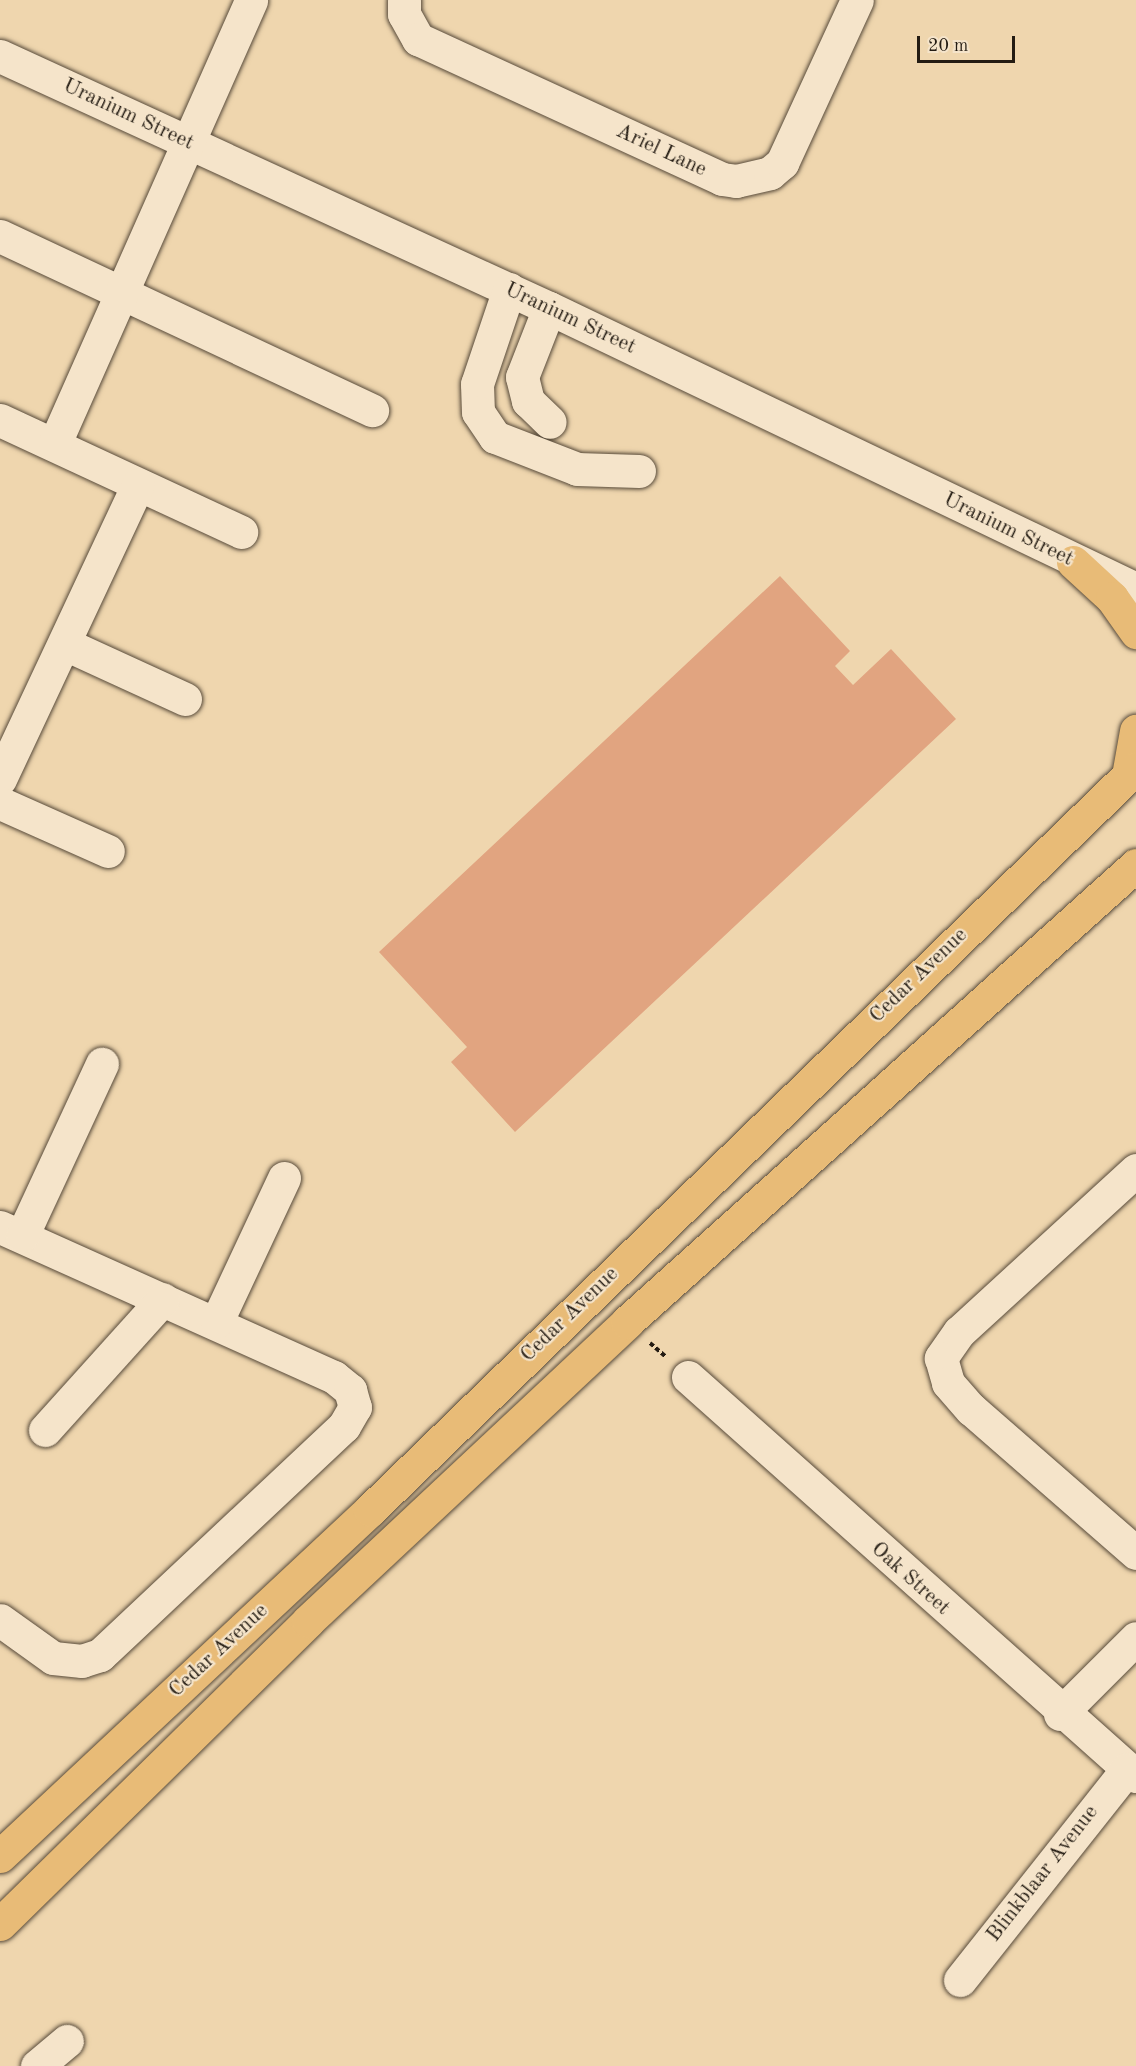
<!DOCTYPE html>
<style>
body{margin:0}
#map{position:relative;width:1136px;height:2066px;overflow:hidden;background:#efd6ae;font-family:"Old Standard TT",serif}
div>[style]{position:absolute}
.building>*{inset:0;background:#e1a480}
.path>*{height:4px;margin-top:-2px;transform-origin:0;background:repeating-linear-gradient(90deg,#241c13 0 4.5px,transparent 0 7.5px)}
.roads{filter:drop-shadow(0 0 2px #574a3a) drop-shadow(0 0 2px #574a3a)}
.minor>*{height:33px;margin:-16.5px;padding:0 16.5px;transform-origin:16.5px;border-radius:16.5px;background:#f5e4ca}
.major>*{height:33px;margin:-16.5px;padding:0 16.5px;transform-origin:16.5px;border-radius:16.5px;background:#e8bb77}
span{translate:-50% -50%;white-space:nowrap;text-align:center;line-height:1.15;-webkit-text-stroke:4.5px #f5e4ca;paint-order:stroke}
.street-label{font-size:21px;color:#241c13}
.scale{position:absolute;left:917px;top:36px;width:98px;height:27px;box-sizing:border-box;border:3px solid #241c13;border-top:0;padding-left:8px;font-size:18px;line-height:21px;white-space:nowrap;color:#241c13;-webkit-text-stroke:4px #f5e4ca;paint-order:stroke}
</style>
<div id="map">
<div class="building">
<div style="clip-path:polygon(780px 576px,850px 651px,835px 666px,853px 685px,891px 649px,956px 719px,515px 1132px,451px 1062px,467px 1047px,379px 952px)"></div>
</div>
<div class="path">
<div style="left:650px;top:1343px;width:20px;rotate:41deg"></div>
</div>
<div class="roads">
<div class="minor">
<div style="left:404px;top:0;width:14px;rotate:90deg"></div>
<div style="left:404px;top:14px;width:29px;rotate:61deg"></div>
<div style="left:418px;top:39px;width:335px;rotate:24.7deg"></div>
<div style="left:722px;top:179px;width:14px;rotate:8deg"></div>
<div style="left:736px;top:181px;width:35px;rotate:-13deg"></div>
<div style="left:770px;top:173px;width:16px;rotate:-40deg"></div>
<div style="left:782px;top:163px;width:179px;rotate:-65.3deg"></div>
<div style="left:0;top:56px;width:604px;rotate:24.66deg"></div>
<div style="left:549px;top:308px;width:651px;rotate:25.58deg"></div>
<div style="left:0;top:236px;width:411px;rotate:25.1deg"></div>
<div style="left:509px;top:289px;width:100px;rotate:108.6deg"></div>
<div style="left:477px;top:384px;width:28px;rotate:88deg"></div>
<div style="left:478px;top:412px;width:30px;rotate:56deg"></div>
<div style="left:495px;top:437px;width:88px;rotate:21.3deg"></div>
<div style="left:577px;top:469px;width:62px;rotate:1.8deg"></div>
<div style="left:549px;top:308px;width:74px;rotate:111.4deg"></div>
<div style="left:522px;top:377px;width:25px;rotate:76deg"></div>
<div style="left:528px;top:401px;width:30px;rotate:44deg"></div>
<div style="left:0;top:420px;width:266px;rotate:24.9deg"></div>
<div style="left:55px;top:443px;width:484px;rotate:-66.1deg"></div>
<div style="left:65px;top:644px;width:132px;rotate:24.6deg"></div>
<div style="left:0;top:779px;width:325px;rotate:-64.9deg"></div>
<div style="left:0;top:803px;width:118px;rotate:24deg"></div>
<div style="left:1136px;top:1170px;width:240px;rotate:137.5deg"></div>
<div style="left:959px;top:1332px;width:32px;rotate:125deg"></div>
<div style="left:941px;top:1358px;width:26px;rotate:74deg"></div>
<div style="left:948px;top:1383px;width:35px;rotate:49deg"></div>
<div style="left:971px;top:1409px;width:219px;rotate:41.1deg"></div>
<div style="left:0;top:1227px;width:366px;rotate:24.2deg"></div>
<div style="left:334px;top:1377px;width:21px;rotate:39deg"></div>
<div style="left:350px;top:1390px;width:18px;rotate:74deg"></div>
<div style="left:355px;top:1407px;width:22px;rotate:120deg"></div>
<div style="left:344px;top:1426px;width:335px;rotate:136.8deg"></div>
<div style="left:100px;top:1655px;width:19px;rotate:162deg"></div>
<div style="left:82px;top:1661px;width:29px;rotate:-174deg"></div>
<div style="left:53px;top:1658px;width:65px;rotate:-144.4deg"></div>
<div style="left:22px;top:1236px;width:190px;rotate:-65.1deg"></div>
<div style="left:217px;top:1321px;width:158px;rotate:-64.9deg"></div>
<div style="left:688px;top:1377px;width:600px;rotate:41.69deg"></div>
<div style="left:45px;top:1430px;width:176px;rotate:-48deg"></div>
<div style="left:1060px;top:1714px;width:107px;rotate:-45deg"></div>
<div style="left:960px;top:1980px;width:269px;rotate:-51.6deg"></div>
<div style="left:37px;top:2066px;width:39px;rotate:-40deg"></div>
</div>
<div class="major">
<div style="left:1073px;top:562px;width:53px;rotate:42.7deg"></div>
<div style="left:1112px;top:598px;width:42px;rotate:54.8deg"></div>
<div style="left:1128px;top:776px;width:46px;rotate:-79.9deg"></div>
<div style="left:0;top:1856px;width:507px;rotate:-43.08deg"></div>
<div style="left:370px;top:1510px;width:1066px;rotate:-44.09deg"></div>
<div style="left:0;top:1924px;width:432px;rotate:-44.5deg"></div>
<div style="left:308px;top:1621px;width:437px;rotate:-43.1deg"></div>
<div style="left:627px;top:1322px;width:684px;rotate:-41.92deg"></div>
</div>
</div>
<div class="street-label">
<span style="left:128px;top:115px;rotate:25deg">Uranium Street</span>
<span style="left:661px;top:151px;rotate:25deg">Ariel Lane</span>
<span style="left:570px;top:319px;rotate:25deg">Uranium Street</span>
<span style="left:1008px;top:530px;rotate:26deg">Uranium Street</span>
<span style="left:919px;top:976px;rotate:-44deg">Cedar Avenue</span>
<span style="left:570px;top:1315px;rotate:-44deg">Cedar Avenue</span>
<span style="left:910px;top:1579px;rotate:42deg">Oak Street</span>
<span style="left:219px;top:1651px;rotate:-43deg">Cedar Avenue</span>
<span style="left:1043px;top:1874px;rotate:-52deg">Blinkblaar Avenue</span>
</div>
<div class="scale">20 m</div>
</div>
